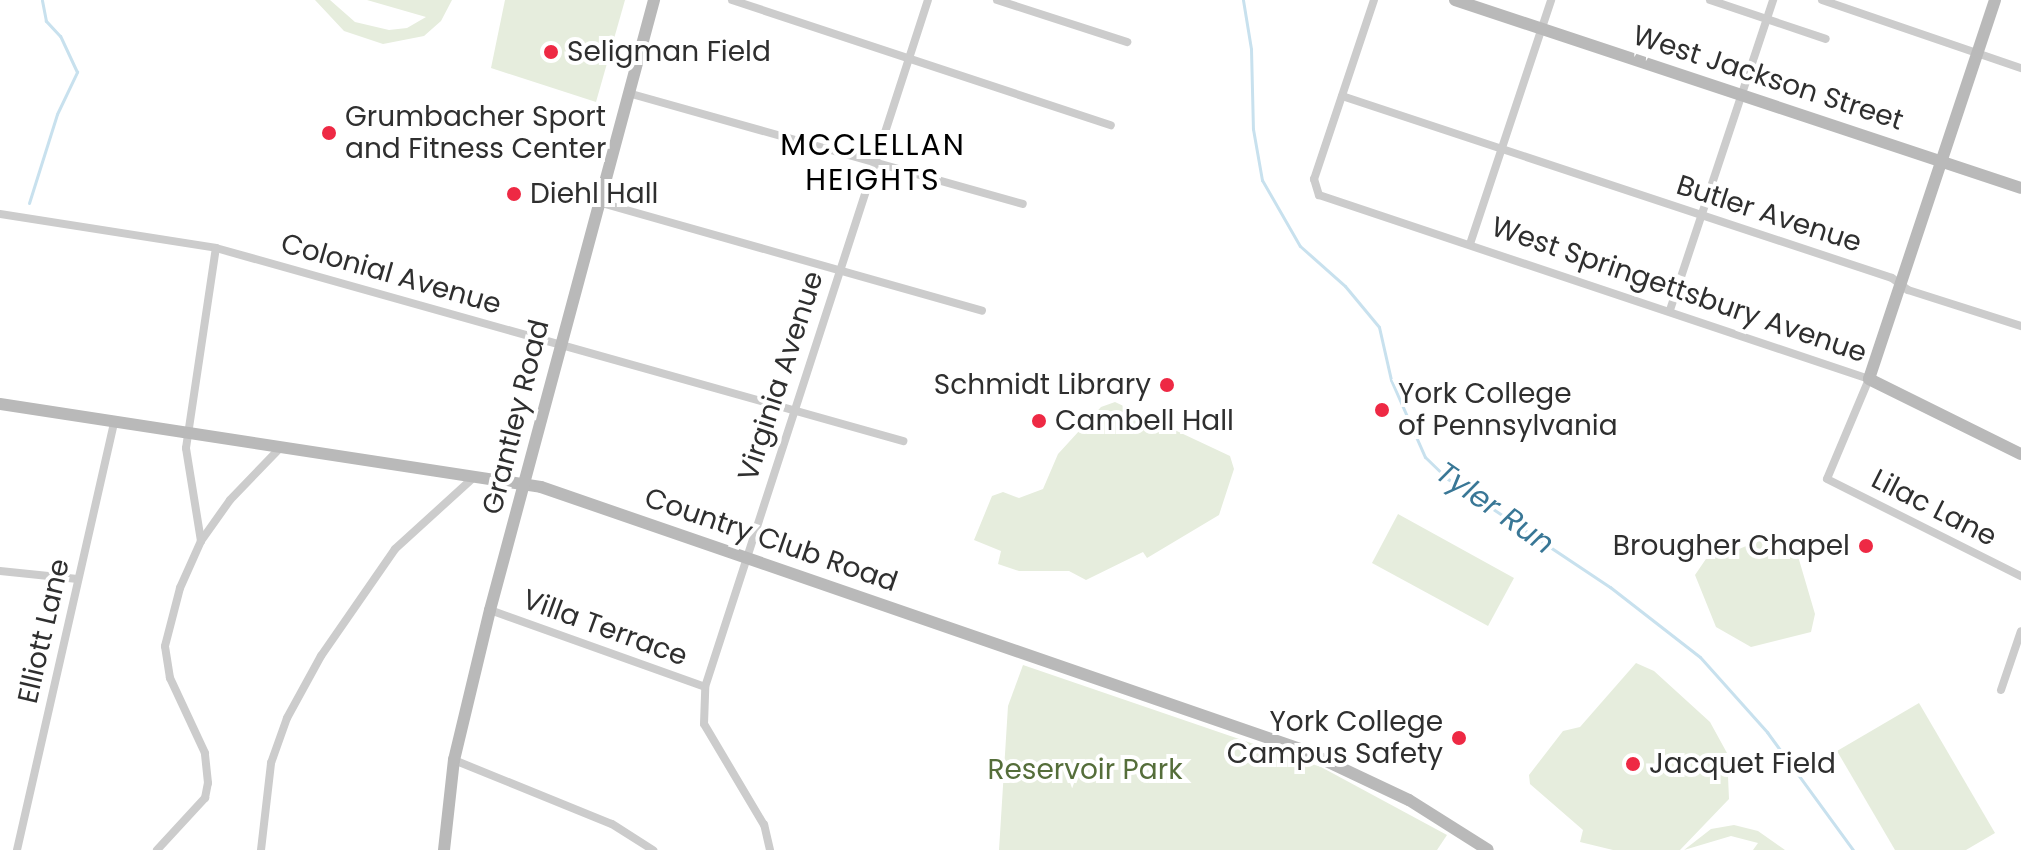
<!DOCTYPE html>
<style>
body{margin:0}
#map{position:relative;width:2021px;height:850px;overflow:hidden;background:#fff;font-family:Poppins,sans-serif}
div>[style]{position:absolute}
.green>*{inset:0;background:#e6eddd}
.stream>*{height:3px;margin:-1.5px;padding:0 1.5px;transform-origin:1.5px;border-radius:1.5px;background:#c8e1ee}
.street>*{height:8px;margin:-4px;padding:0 4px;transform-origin:4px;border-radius:4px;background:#ccc}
.secondary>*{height:12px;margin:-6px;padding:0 6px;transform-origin:6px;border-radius:6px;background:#b9b9b9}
.dots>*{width:22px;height:22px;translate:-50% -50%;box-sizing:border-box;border:4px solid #fff;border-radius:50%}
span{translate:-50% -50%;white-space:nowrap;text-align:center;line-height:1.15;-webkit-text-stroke:8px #fff;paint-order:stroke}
.poi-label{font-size:28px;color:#2f2f2f}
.left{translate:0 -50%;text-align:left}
.right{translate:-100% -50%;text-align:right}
.street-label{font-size:28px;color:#2f2f2f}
.park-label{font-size:28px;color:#556e3a}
.neighbourhood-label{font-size:30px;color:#000;letter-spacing:2px}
.water-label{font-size:30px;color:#397796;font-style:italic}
</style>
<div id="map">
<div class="green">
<div style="clip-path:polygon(315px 0,330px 0,355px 22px,389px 30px,407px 28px,426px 17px,367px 0,452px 0,441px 21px,424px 36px,383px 44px,344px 31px)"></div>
<div style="clip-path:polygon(505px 0,625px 0,596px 102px,491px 68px)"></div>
<div style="clip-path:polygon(1115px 402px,1230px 456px,1234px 469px,1219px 515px,1147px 558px,1143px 552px,1086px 580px,1069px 571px,1019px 571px,998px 564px,1001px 551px,974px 540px,992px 496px,1003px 492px,1019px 498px,1043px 489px,1058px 454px,1101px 407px)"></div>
<div style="clip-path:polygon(1398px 514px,1514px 578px,1488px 626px,1372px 563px)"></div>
<div style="clip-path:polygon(1773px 535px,1795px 546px,1815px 614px,1811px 632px,1751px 647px,1716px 627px,1695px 575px,1710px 553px,1737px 544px,1739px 549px)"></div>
<div style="clip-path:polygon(1636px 663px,1654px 671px,1710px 722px,1727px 753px,1729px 799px,1680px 850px,1613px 850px,1580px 842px,1583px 830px,1530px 784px,1529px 775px,1563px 731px,1580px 727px)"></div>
<div style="clip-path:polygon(1023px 665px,1321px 767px,1447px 835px,1437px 850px,999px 850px,1008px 706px)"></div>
<div style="clip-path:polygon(1919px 703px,1995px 833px,1966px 850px,1895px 850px,1837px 751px)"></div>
<div style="clip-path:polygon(1734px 825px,1758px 831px,1785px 850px,1753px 850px,1758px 843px,1731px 836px,1684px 850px,1711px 829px)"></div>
</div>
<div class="stream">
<div style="left:1243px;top:0;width:50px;rotate:80.7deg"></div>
<div style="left:1251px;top:49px;width:80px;rotate:88.6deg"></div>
<div style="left:1253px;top:129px;width:52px;rotate:80deg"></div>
<div style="left:1262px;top:180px;width:76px;rotate:60.1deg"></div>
<div style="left:1300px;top:246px;width:60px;rotate:41.6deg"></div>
<div style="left:1345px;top:286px;width:53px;rotate:50.3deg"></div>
<div style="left:1379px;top:327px;width:54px;rotate:77.2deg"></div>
<div style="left:1391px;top:380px;width:84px;rotate:66.2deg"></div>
<div style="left:1425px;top:457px;width:32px;rotate:44deg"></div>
<div style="left:1448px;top:479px;width:195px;rotate:33.7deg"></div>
<div style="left:1610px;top:587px;width:114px;rotate:37.9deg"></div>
<div style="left:1700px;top:657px;width:101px;rotate:48.2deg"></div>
<div style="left:1767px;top:732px;width:146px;rotate:53.9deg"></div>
<div style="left:29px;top:203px;width:93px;rotate:-72.5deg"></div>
<div style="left:57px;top:114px;width:47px;rotate:-64.5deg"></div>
<div style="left:77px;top:72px;width:40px;rotate:-115deg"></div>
<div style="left:60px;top:36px;width:21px;rotate:-133deg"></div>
<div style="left:46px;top:21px;width:21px;rotate:-101deg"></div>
</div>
<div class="street">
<div style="left:732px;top:0;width:399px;rotate:18.3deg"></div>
<div style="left:997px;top:0;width:137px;rotate:17.9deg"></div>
<div style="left:1374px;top:0;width:189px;rotate:108.5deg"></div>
<div style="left:1314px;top:179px;width:17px;rotate:73deg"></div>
<div style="left:1319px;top:195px;width:580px;rotate:18.5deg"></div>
<div style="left:1869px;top:379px;width:108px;rotate:112.8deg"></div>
<div style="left:1827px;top:479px;width:217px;rotate:26.6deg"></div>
<div style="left:1710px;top:0;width:122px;rotate:18.6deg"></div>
<div style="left:1822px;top:0;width:210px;rotate:18.9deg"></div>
<div style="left:628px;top:93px;width:410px;rotate:15.7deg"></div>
<div style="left:1342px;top:96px;width:579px;rotate:18.31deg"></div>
<div style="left:1892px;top:278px;width:20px;rotate:37deg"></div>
<div style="left:1908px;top:290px;width:119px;rotate:17.7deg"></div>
<div style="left:598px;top:202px;width:399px;rotate:15.8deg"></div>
<div style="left:0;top:214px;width:219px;rotate:8.9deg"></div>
<div style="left:216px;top:248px;width:714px;rotate:15.69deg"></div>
<div style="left:1470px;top:244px;width:257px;rotate:-71.6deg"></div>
<div style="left:1670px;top:310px;width:327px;rotate:-71.6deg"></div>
<div style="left:201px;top:541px;width:50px;rotate:-54.7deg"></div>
<div style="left:230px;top:500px;width:74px;rotate:-46.1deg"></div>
<div style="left:0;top:571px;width:78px;rotate:5.9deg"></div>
<div style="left:490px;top:610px;width:228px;rotate:19.7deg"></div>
<div style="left:2001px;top:690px;width:62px;rotate:-71.3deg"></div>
<div style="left:454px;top:760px;width:170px;rotate:22.1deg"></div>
<div style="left:612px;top:824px;width:49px;rotate:32.4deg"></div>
<div style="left:17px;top:850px;width:439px;rotate:-77.2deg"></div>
<div style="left:157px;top:850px;width:71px;rotate:-47.3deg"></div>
<div style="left:205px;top:798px;width:15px;rotate:-79deg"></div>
<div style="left:208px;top:783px;width:30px;rotate:-96deg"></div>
<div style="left:205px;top:753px;width:83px;rotate:-115deg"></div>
<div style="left:170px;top:678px;width:32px;rotate:-99deg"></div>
<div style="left:165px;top:646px;width:60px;rotate:-75.5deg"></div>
<div style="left:180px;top:588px;width:51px;rotate:-65.9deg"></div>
<div style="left:201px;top:541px;width:94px;rotate:-99.2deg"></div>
<div style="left:186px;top:448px;width:202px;rotate:-81.5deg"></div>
<div style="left:261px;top:850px;width:88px;rotate:-83.4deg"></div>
<div style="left:271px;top:763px;width:48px;rotate:-70.4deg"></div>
<div style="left:287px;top:718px;width:71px;rotate:-61.3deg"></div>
<div style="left:321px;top:656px;width:130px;rotate:-55.3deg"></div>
<div style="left:395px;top:549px;width:107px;rotate:-42.3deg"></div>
<div style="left:770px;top:850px;width:26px;rotate:-103deg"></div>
<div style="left:764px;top:825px;width:117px;rotate:-120.7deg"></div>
<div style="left:704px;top:724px;width:37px;rotate:-88deg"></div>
<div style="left:705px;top:687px;width:722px;rotate:-72.02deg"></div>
</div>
<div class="secondary">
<div style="left:1455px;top:0;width:596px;rotate:18.37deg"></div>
<div style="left:1995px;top:0;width:399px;rotate:108.4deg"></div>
<div style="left:1869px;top:379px;width:169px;rotate:26.3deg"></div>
<div style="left:0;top:404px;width:547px;rotate:8.72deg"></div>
<div style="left:541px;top:487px;width:806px;rotate:19.04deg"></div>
<div style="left:1303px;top:750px;width:117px;rotate:25.3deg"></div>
<div style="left:1409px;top:800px;width:93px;rotate:32.3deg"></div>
<div style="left:444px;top:850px;width:91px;rotate:-83.7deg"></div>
<div style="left:454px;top:760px;width:154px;rotate:-76.5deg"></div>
<div style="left:490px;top:610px;width:632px;rotate:-74.95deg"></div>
</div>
<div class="dots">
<div style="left:551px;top:52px;background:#ee2944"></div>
<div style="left:329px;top:133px;background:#ee2944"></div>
<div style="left:514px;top:194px;background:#ee2944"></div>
<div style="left:1167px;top:385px;background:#ee2944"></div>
<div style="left:1382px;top:410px;background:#ee2944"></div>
<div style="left:1039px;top:421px;background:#ee2944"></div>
<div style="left:1866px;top:546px;background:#ee2944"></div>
<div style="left:1459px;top:738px;background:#ee2944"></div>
<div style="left:1633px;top:764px;background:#ee2944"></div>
</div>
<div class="poi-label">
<span class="left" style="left:567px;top:52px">Seligman Field</span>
<span class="left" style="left:345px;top:133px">Grumbacher Sport<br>and Fitness Center</span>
<span class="left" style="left:530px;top:194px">Diehl Hall</span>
<span class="right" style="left:1151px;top:385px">Schmidt Library</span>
<span class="left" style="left:1398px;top:410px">York College<br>of Pennsylvania</span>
<span class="left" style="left:1055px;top:421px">Cambell Hall</span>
<span class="right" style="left:1850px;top:546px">Brougher Chapel</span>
<span class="right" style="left:1443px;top:738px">York College<br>Campus Safety</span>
<span class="left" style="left:1649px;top:764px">Jacquet Field</span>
</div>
<div class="street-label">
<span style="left:1768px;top:78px;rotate:18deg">West Jackson Street</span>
<span style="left:1769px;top:214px;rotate:18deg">Butler Avenue</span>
<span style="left:391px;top:274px;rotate:16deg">Colonial Avenue</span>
<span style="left:1679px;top:290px;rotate:19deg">West Springettsbury Avenue</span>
<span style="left:781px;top:376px;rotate:-72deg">Virginia Avenue</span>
<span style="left:516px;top:417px;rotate:-76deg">Grantley Road</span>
<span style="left:1934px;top:508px;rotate:27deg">Lilac Lane</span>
<span style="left:771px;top:540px;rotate:19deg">Country Club Road</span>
<span style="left:605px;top:628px;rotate:20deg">Villa Terrace</span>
<span style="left:44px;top:631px;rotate:-77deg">Elliott Lane</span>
</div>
<div class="park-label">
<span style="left:1085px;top:770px">Reservoir Park</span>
</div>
<div class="neighbourhood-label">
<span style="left:873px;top:162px">MCCLELLAN<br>HEIGHTS</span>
</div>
<div class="water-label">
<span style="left:1495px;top:508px;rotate:35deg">Tyler Run</span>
</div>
</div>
